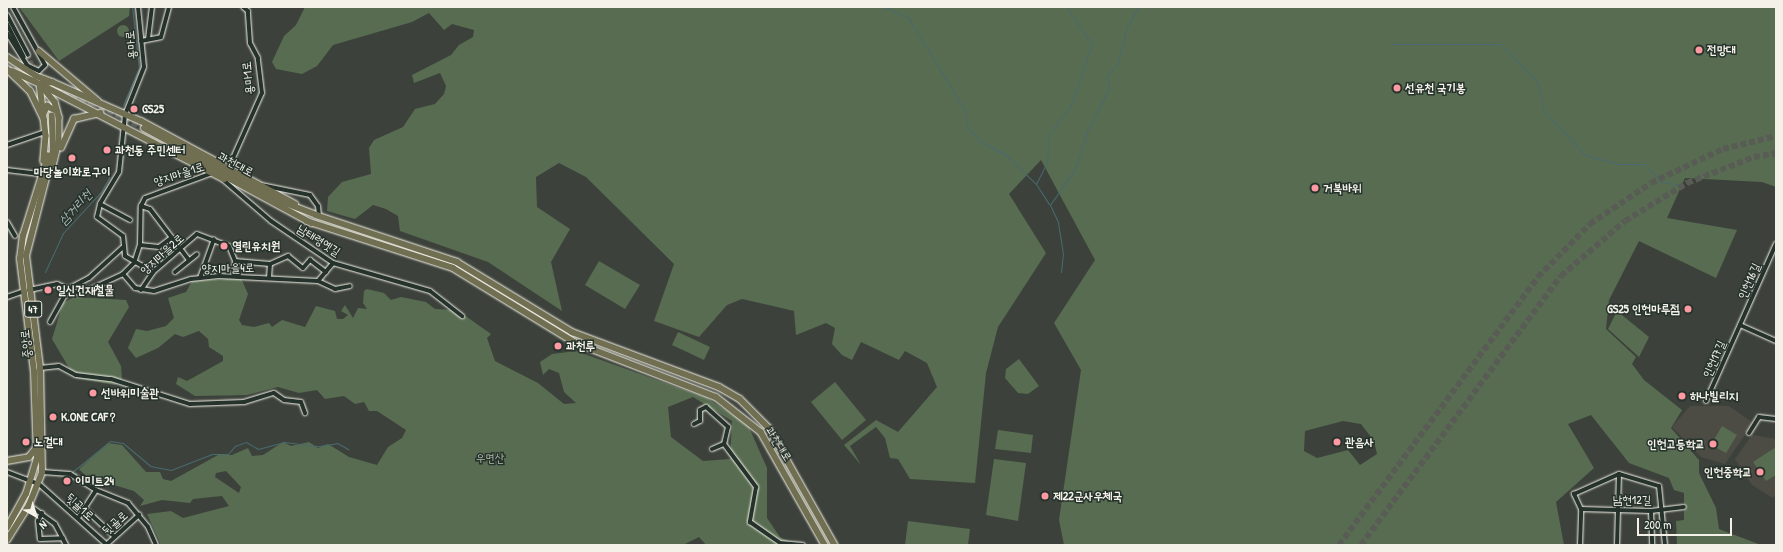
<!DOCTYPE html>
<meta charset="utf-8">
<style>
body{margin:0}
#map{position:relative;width:1783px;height:552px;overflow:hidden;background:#3c423b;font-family:"Patrick Hand","Poor Story",sans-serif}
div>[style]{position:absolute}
.built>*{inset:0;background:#4c4c45}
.green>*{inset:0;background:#576c50}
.round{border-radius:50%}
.stream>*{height:1px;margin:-0.5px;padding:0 0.5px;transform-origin:0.5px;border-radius:0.5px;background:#496a70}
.minor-tunnel>*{height:4px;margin-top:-2px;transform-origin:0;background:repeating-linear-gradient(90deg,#585c55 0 4px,transparent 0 6px)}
.highway-tunnel>*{height:6px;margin-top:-3px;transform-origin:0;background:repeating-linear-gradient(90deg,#585c55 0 6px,transparent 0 9px)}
.roads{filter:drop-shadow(0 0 1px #f4f1e8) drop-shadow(0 0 1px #f4f1e8)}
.minor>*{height:4px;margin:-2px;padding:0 2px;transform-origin:2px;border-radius:2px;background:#26332d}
.major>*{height:5.5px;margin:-2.75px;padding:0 2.75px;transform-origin:2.75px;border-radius:2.75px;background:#716f52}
.highway>*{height:6px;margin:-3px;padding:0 3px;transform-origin:3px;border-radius:3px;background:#716f52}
.dots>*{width:11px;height:11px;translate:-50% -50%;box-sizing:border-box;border:2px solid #26332d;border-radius:50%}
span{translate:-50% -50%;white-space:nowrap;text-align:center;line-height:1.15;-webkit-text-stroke:3px #26332d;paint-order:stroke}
.shield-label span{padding:1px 3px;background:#26332d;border:1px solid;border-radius:3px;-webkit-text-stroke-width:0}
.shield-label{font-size:11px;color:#f4f1e8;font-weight:700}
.street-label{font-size:12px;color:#f4f1e8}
.poi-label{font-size:12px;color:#f4f1e8;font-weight:700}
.left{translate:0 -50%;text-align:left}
.right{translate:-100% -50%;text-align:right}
.park-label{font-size:12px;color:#b5bcab}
.water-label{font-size:13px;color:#b0bbb8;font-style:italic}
.frame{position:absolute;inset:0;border:8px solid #f4f1e8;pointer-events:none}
.north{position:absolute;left:16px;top:496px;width:40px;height:40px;-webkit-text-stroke:3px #26332d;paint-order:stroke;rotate:141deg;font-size:11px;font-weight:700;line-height:16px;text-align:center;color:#f4f1e8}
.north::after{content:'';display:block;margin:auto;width:14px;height:18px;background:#f4f1e8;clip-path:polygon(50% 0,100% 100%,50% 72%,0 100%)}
.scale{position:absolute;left:1637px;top:518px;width:95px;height:18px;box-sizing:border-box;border:2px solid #f4f1e8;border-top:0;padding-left:5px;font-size:12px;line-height:14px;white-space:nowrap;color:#f4f1e8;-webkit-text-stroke:3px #26332d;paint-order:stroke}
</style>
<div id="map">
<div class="built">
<div style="clip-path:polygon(1690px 406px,1729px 406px,1753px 423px,1725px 464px,1701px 457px,1672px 427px)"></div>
<div style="clip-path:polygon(1752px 435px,1776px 439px,1776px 494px,1773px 498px,1752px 485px,1735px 459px)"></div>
</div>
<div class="green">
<div style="clip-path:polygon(19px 7px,130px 7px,129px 16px,59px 61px)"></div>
<div style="clip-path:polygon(evenodd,305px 7px,1776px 7px,1776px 187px,1762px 182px,1685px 178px,1667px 218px,1737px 230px,1716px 278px,1639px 241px,1609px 300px,1606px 329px,1636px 357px,1632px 364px,1644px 380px,1682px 410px,1671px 428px,1699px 460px,1699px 473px,1716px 508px,1719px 529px,1761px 545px,1677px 544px,1676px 521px,1684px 520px,1684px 493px,1674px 490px,1669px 478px,1629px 463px,1591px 415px,1568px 424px,1594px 468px,1556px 502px,1564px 545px,1064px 545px,1059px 520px,1081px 370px,1054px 323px,1095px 260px,1041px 160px,1009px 194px,1046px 253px,998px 327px,986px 373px,975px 483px,910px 479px,898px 459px,890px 458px,885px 438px,876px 427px,850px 446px,861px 465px,844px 445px,876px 420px,898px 432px,937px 387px,927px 363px,905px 351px,899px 360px,861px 342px,852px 360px,842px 355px,832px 344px,835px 328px,826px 323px,796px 335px,794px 311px,742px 299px,727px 305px,699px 337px,654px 321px,674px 264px,586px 177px,559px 163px,536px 177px,537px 207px,570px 229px,551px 262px,562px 311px,488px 262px,400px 231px,398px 216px,386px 209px,373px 205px,355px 219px,327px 211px,328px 197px,342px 182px,371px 174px,369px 148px,374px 140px,403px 127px,415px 109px,435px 104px,444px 94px,446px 86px,440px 73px,414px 83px,412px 75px,451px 55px,459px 45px,473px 37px,474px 30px,452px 24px,444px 30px,429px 13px,412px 22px,333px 45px,317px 66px,302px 74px,276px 69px,272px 62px,284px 36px,296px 25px,305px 7px,1343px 421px,1361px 424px,1374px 441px,1377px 454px,1360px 465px,1348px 450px,1317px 458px,1304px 451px,1305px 431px,1343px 421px)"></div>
<div class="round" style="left:117px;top:25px;width:12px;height:12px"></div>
<div style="clip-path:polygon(599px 261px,640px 285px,625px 309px,585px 285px)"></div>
<div style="clip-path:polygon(evenodd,241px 278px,248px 294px,239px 320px,242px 325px,254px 327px,269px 323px,272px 327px,282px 320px,305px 327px,316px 306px,335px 311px,337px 319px,343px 319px,348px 315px,341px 311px,345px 305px,353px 318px,358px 308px,367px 309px,363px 303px,364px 291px,367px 289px,384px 293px,391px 300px,401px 297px,426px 302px,435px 309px,457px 310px,491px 334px,487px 338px,495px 361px,538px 383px,564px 404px,576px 403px,564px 392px,559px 373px,549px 369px,543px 375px,540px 362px,552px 354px,576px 351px,707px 398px,748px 425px,767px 468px,767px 518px,780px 537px,797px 545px,706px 545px,699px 537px,683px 545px,161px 545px,147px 514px,171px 511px,183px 518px,229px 506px,222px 496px,193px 499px,190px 503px,162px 500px,140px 506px,144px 500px,134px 491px,87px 477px,79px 469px,108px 443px,122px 445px,146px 472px,160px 472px,163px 479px,171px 481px,218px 455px,232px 455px,248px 448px,252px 456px,263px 455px,283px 442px,291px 446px,309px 442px,318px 448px,328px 444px,349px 457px,377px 465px,388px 447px,402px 438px,406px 430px,377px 411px,369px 411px,364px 402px,355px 404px,344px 396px,325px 399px,317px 390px,299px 393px,278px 387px,247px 395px,195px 396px,176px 384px,178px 377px,187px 381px,223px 361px,223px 356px,209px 347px,208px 339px,199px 331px,183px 337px,175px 334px,158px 348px,136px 358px,128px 348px,136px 329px,147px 331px,166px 326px,174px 318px,168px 298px,186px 292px,192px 281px,241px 278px,693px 397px,732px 421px,730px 459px,703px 461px,671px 437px,668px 407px,693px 397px,241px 278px,226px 471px,241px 487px,239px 493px,215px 477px,216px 473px,226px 471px)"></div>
<div style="clip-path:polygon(74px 297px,126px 300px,129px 307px,108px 342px,121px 366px,122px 378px,115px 385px,75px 378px,52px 339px,63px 303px)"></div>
<div style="clip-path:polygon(1617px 311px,1649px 337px,1639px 357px,1608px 329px)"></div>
<div style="clip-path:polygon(678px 332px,710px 347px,704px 360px,672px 345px)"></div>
<div style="clip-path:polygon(1019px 359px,1039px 386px,1028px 394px,1018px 393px,1005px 378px,1006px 369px)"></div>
<div style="clip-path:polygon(835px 382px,866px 420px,842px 440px,811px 402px)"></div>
<div style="clip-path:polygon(1722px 426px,1737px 435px,1726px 453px,1711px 445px)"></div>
<div style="clip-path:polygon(998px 430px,1033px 435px,1031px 453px,995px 449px)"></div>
<div style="clip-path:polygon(1776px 447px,1776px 475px,1766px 481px,1753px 462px)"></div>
<div style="clip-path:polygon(994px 459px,1026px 463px,1018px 521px,986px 515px)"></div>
<div style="clip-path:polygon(908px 521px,970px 529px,968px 545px,905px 545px)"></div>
</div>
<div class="stream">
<div style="left:884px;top:7px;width:26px;rotate:23deg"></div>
<div style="left:908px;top:17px;width:108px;rotate:58.7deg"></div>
<div style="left:964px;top:109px;width:19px;rotate:78deg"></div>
<div style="left:968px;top:128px;width:19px;rotate:47deg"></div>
<div style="left:981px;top:142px;width:27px;rotate:27deg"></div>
<div style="left:1005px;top:154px;width:43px;rotate:44.1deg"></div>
<div style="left:1036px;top:184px;width:24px;rotate:57deg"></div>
<div style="left:1392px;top:44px;width:109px"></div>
<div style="left:1501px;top:44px;width:54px;rotate:46.5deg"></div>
<div style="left:1538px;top:83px;width:29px;rotate:78deg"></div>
<div style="left:1544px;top:111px;width:60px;rotate:47deg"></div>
<div style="left:1585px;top:155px;width:35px;rotate:15deg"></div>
<div style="left:1619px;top:164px;width:26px"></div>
<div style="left:1645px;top:164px;width:24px;rotate:48deg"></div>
<div style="left:1661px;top:182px;width:21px;rotate:8deg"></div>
<div style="left:123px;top:105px;width:40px;rotate:-66.6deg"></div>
<div style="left:139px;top:68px;width:61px;rotate:-96.5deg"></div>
<div style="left:1036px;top:184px;width:25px;rotate:-63deg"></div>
<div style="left:1047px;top:162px;width:28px;rotate:-86deg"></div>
<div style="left:1049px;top:134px;width:36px;rotate:-53deg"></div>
<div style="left:1071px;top:105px;width:65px;rotate:-71deg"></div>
<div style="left:1092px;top:44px;width:45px;rotate:-125.1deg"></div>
<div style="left:45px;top:272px;width:43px;rotate:-65.2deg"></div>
<div style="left:63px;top:233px;width:56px;rotate:-47.2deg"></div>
<div style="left:101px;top:192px;width:18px;rotate:-61deg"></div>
<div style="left:1061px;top:272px;width:18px;rotate:-84deg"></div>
<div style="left:1063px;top:254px;width:32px;rotate:-99deg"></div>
<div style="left:1058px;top:222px;width:19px;rotate:-115deg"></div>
<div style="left:1050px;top:205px;width:44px;rotate:-55.2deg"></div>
<div style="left:1075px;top:169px;width:40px;rotate:-72deg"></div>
<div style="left:1087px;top:131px;width:48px;rotate:-62.9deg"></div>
<div style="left:1109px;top:88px;width:12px;rotate:-99deg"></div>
<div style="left:1107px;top:76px;width:17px;rotate:-50deg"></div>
<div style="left:1118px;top:63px;width:37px;rotate:-76deg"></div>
<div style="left:1127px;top:27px;width:23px;rotate:-61deg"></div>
<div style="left:71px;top:473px;width:50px;rotate:-39.4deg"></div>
<div style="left:110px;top:441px;width:13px;rotate:9deg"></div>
<div style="left:123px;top:443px;width:35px;rotate:40deg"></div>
<div style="left:150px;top:466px;width:21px;rotate:11deg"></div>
<div style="left:171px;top:470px;width:44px;rotate:-21.3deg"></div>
<div style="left:212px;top:454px;width:16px"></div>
<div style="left:228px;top:454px;width:11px;rotate:-49deg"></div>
<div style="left:235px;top:446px;width:12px;rotate:-20deg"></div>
<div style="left:246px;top:442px;width:14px;rotate:30deg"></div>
<div style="left:258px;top:449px;width:27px;rotate:-15deg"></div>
<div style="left:284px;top:442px;width:35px;rotate:7deg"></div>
<div style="left:319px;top:446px;width:18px;rotate:-9deg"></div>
<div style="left:337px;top:443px;width:13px;rotate:29deg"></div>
<div style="left:72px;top:473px;width:4px"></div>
</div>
<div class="minor-tunnel">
<div style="left:28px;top:55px;width:17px;rotate:66deg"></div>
<div style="left:43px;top:90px;width:28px;rotate:71deg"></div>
<div style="left:43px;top:97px;width:20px;rotate:72deg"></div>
</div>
<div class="highway-tunnel">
<div style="left:7px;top:64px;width:98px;rotate:26.6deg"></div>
<div style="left:92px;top:102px;width:58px;rotate:26.6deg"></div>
<div style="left:1339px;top:545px;width:334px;rotate:-53.4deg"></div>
<div style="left:1538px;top:277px;width:74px;rotate:-45.5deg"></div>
<div style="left:1590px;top:224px;width:73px;rotate:-33.9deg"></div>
<div style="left:1651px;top:183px;width:80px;rotate:-25.3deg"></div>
<div style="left:1723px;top:149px;width:55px;rotate:-13.8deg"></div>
<div style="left:1361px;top:545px;width:335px;rotate:-53.4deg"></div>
<div style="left:1561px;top:276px;width:84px;rotate:-40.7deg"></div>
<div style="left:1625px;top:221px;width:73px;rotate:-31.5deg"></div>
<div style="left:1687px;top:183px;width:72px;rotate:-21.2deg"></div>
<div style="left:1754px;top:157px;width:22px;rotate:-10deg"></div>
</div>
<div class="roads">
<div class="minor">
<div style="left:13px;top:7px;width:66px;rotate:61.1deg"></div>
<div style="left:45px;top:65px;width:8px;rotate:135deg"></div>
<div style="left:39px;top:71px;width:14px;rotate:-155deg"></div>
<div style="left:138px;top:7px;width:60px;rotate:84.3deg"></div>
<div style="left:144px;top:67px;width:52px;rotate:111.6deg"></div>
<div style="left:125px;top:115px;width:57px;rotate:96deg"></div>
<div style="left:119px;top:172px;width:37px;rotate:121deg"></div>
<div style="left:100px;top:204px;width:13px;rotate:103deg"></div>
<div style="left:97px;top:217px;width:32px;rotate:36deg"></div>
<div style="left:123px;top:236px;width:20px;rotate:84deg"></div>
<div style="left:125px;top:256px;width:32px;rotate:30deg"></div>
<div style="left:7px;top:15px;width:45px;rotate:62.3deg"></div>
<div style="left:7px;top:24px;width:37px;rotate:63deg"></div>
<div style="left:7px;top:33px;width:40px;rotate:58deg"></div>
<div style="left:148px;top:39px;width:32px;rotate:-83deg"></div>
<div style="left:141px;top:41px;width:20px;rotate:-11deg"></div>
<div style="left:161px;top:37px;width:31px;rotate:-75deg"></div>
<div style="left:7px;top:145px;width:40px;rotate:-18.9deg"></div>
<div style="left:229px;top:167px;width:81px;rotate:-66deg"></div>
<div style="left:262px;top:93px;width:35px;rotate:-97deg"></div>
<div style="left:258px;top:58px;width:17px;rotate:-118deg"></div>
<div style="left:250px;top:43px;width:32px;rotate:-94deg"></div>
<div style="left:248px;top:11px;width:6px;rotate:-141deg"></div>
<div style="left:7px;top:170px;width:33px;rotate:7deg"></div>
<div style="left:220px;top:177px;width:67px;rotate:40.8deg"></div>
<div style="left:271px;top:221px;width:75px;rotate:34.1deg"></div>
<div style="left:333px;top:263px;width:101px;rotate:16.1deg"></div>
<div style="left:430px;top:291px;width:41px;rotate:38deg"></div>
<div style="left:261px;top:185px;width:50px;rotate:11.5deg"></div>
<div style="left:310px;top:195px;width:14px;rotate:54deg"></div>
<div style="left:318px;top:206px;width:10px;rotate:84deg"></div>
<div style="left:100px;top:204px;width:34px;rotate:28deg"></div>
<div style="left:141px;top:206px;width:9px;rotate:18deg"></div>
<div style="left:150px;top:209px;width:64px;rotate:52.6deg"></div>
<div style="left:7px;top:222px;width:16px;rotate:60deg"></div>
<div style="left:140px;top:245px;width:19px;rotate:6deg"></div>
<div style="left:159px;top:247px;width:15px;rotate:-37deg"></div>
<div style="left:235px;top:261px;width:35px;rotate:5deg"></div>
<div style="left:175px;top:272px;width:28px;rotate:-39deg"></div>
<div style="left:123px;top:274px;width:18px;rotate:49deg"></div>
<div style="left:135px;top:288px;width:19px;rotate:9deg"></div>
<div style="left:154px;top:291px;width:39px;rotate:-18deg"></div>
<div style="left:191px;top:279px;width:28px;rotate:-6deg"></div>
<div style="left:219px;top:276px;width:99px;rotate:2.9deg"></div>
<div style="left:318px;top:281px;width:23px;rotate:-50deg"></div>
<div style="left:200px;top:278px;width:41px;rotate:-70.3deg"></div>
<div style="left:269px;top:278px;width:14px;rotate:-86deg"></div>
<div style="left:270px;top:264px;width:20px;rotate:-24deg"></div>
<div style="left:288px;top:256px;width:19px;rotate:39deg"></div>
<div style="left:303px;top:268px;width:11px;rotate:-49deg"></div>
<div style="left:310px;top:260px;width:20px;rotate:37deg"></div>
<div style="left:318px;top:281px;width:19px;rotate:25deg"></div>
<div style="left:335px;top:289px;width:15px;rotate:-11deg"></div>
<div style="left:29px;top:290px;width:29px;rotate:-12deg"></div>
<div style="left:57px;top:284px;width:25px;rotate:23deg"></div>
<div style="left:80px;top:294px;width:47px;rotate:-24.9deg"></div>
<div style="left:123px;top:274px;width:16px;rotate:-45deg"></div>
<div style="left:134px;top:263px;width:19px;rotate:-72deg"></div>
<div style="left:140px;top:245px;width:39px;rotate:-89deg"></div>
<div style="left:141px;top:206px;width:9px;rotate:-63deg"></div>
<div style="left:145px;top:198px;width:72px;rotate:-20.5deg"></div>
<div style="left:141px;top:290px;width:22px;rotate:-56deg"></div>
<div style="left:153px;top:272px;width:58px;rotate:-40.8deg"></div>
<div style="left:197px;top:234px;width:34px;rotate:21deg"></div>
<div style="left:229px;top:246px;width:16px;rotate:68deg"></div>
<div style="left:235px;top:261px;width:14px;rotate:94deg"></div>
<div style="left:7px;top:297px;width:18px;rotate:-19deg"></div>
<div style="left:50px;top:322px;width:38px;rotate:-61deg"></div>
<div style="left:68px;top:289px;width:24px;rotate:-28deg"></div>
<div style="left:89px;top:278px;width:45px;rotate:-42.3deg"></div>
<div style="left:1740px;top:325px;width:39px;rotate:24deg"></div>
<div style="left:40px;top:368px;width:19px;rotate:-6deg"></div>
<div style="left:59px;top:366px;width:19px;rotate:28deg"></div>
<div style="left:76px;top:375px;width:35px;rotate:7deg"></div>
<div style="left:111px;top:379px;width:83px;rotate:17.6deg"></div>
<div style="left:190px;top:404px;width:54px;rotate:-2.1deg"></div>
<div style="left:244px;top:402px;width:31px;rotate:-17deg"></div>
<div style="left:274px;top:393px;width:12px;rotate:35deg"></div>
<div style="left:284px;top:400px;width:17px;rotate:7deg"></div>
<div style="left:301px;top:402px;width:12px;rotate:70deg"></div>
<div style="left:1706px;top:401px;width:172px;rotate:-66deg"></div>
<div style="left:694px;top:424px;width:7px;rotate:-27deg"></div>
<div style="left:700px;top:421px;width:11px;rotate:-90deg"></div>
<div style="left:700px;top:410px;width:7px;rotate:-27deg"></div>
<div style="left:706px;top:407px;width:30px;rotate:42deg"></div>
<div style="left:728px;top:427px;width:17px;rotate:103deg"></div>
<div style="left:724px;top:444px;width:54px;rotate:53.3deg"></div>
<div style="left:756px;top:487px;width:36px;rotate:100deg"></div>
<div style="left:750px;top:522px;width:37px;rotate:35deg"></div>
<div style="left:780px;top:543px;width:23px;rotate:5deg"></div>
<div style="left:1749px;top:433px;width:19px;rotate:-58deg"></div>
<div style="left:1759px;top:417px;width:17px;rotate:7deg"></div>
<div style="left:712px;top:449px;width:13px;rotate:-23deg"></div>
<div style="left:7px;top:472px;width:34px;rotate:21deg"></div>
<div style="left:39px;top:484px;width:91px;rotate:41.9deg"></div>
<div style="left:42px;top:472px;width:28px;rotate:4deg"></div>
<div style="left:70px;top:474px;width:31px;rotate:32deg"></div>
<div style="left:96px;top:490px;width:35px;rotate:22deg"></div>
<div style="left:128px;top:503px;width:31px;rotate:50deg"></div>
<div style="left:148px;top:527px;width:20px;rotate:66deg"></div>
<div style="left:29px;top:505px;width:32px;rotate:36deg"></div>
<div style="left:55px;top:524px;width:24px;rotate:62deg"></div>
<div style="left:84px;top:508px;width:42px;rotate:43.1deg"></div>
<div style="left:1581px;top:509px;width:70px;rotate:1.6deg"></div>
<div style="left:1651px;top:511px;width:33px;rotate:-7deg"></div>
<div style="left:1651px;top:511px;width:34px;rotate:88deg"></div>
<div style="left:42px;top:513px;width:9px;rotate:117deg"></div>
<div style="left:38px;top:521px;width:18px;rotate:84deg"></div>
<div style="left:40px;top:539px;width:23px;rotate:-2deg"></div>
<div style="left:78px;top:518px;width:33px;rotate:-57deg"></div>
<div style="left:106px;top:545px;width:45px;rotate:-42.3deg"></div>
<div style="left:1580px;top:545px;width:36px;rotate:-88deg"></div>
<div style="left:1581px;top:509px;width:17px;rotate:-115deg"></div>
<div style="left:1574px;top:494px;width:49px;rotate:-24deg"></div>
<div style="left:1619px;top:474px;width:42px;rotate:16.7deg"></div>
<div style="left:1659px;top:486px;width:59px;rotate:84.2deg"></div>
<div style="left:1617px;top:545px;width:71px;rotate:-88.4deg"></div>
</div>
<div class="major">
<div style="left:39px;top:51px;width:77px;rotate:40.3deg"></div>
<div style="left:40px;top:84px;width:12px;rotate:-9deg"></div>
<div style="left:52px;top:82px;width:97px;rotate:23.7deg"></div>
<div style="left:141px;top:121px;width:175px;rotate:28.3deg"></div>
<div style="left:40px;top:84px;width:207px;rotate:27.3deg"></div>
<div style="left:40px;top:84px;width:52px;rotate:83.4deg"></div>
<div style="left:46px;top:136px;width:25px;rotate:95deg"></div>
<div style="left:41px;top:85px;width:22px;rotate:51deg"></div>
<div style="left:55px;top:102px;width:16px;rotate:75deg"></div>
<div style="left:59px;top:117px;width:25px;rotate:90deg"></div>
<div style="left:59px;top:142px;width:29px;rotate:104deg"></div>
<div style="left:43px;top:115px;width:10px;rotate:-66deg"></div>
<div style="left:47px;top:106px;width:11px;rotate:27deg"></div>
<div style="left:61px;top:148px;width:32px;rotate:-66deg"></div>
<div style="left:74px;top:119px;width:27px;rotate:-13deg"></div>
<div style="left:316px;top:215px;width:149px;rotate:18.4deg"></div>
<div style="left:457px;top:262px;width:135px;rotate:31.3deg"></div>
<div style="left:572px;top:332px;width:157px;rotate:20.5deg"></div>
<div style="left:719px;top:387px;width:24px;rotate:30deg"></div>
<div style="left:740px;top:399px;width:41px;rotate:45deg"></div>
<div style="left:769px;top:428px;width:134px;rotate:60.6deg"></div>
<div style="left:307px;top:221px;width:153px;rotate:17.8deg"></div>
<div style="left:453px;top:268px;width:142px;rotate:31.4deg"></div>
<div style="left:574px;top:342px;width:152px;rotate:21.2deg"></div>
<div style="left:716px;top:397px;width:57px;rotate:37.9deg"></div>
<div style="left:761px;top:432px;width:130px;rotate:60.5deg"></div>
<div style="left:7px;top:461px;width:22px;rotate:-10deg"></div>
<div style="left:29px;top:457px;width:13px;rotate:-51deg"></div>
<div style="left:7px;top:528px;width:39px;rotate:-61deg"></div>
<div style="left:26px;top:494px;width:38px;rotate:-73deg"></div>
<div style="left:37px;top:458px;width:86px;rotate:-92deg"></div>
<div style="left:34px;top:372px;width:114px;rotate:-97.1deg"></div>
<div style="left:20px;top:259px;width:23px;rotate:-83deg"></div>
<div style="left:23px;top:236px;width:84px;rotate:-72.6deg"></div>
<div style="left:7px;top:540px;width:41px;rotate:-57.8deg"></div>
<div style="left:29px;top:505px;width:35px;rotate:-68deg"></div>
<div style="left:42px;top:472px;width:104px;rotate:-91.1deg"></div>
<div style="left:40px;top:368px;width:113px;rotate:-97.1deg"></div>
<div style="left:26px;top:256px;width:108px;rotate:-75.6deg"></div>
<div style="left:53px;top:151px;width:35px;rotate:-92deg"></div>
</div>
<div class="highway">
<div style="left:7px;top:57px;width:35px;rotate:33deg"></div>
<div style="left:36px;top:76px;width:17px;rotate:21deg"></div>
<div style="left:7px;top:69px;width:32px;rotate:44deg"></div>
<div style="left:30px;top:91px;width:32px;rotate:64deg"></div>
<div style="left:12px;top:71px;width:31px;rotate:25deg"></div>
<div style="left:144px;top:128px;width:154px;rotate:28.2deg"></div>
<div style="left:280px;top:201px;width:42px;rotate:21deg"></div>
<div style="left:184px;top:154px;width:145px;rotate:28.5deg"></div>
</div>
</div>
<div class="dots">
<div style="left:1699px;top:50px;background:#ff9aa2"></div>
<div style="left:1397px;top:88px;background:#ff9aa2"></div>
<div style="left:134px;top:109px;background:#ff9aa2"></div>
<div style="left:107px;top:150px;background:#ff9aa2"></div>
<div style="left:72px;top:158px;background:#ff9aa2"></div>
<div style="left:1315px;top:188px;background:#ff9aa2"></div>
<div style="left:224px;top:246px;background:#ff9aa2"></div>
<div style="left:48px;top:290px;background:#ff9aa2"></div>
<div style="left:1688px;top:309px;background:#ff9aa2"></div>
<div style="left:558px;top:346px;background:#ff9aa2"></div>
<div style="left:93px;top:393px;background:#ff9aa2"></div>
<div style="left:1682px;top:396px;background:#ff9aa2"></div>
<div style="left:53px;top:417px;background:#ff9aa2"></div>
<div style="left:26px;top:442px;background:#ff9aa2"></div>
<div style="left:1337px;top:442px;background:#ff9aa2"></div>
<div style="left:1713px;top:444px;background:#ff9aa2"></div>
<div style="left:1760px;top:472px;background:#ff9aa2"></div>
<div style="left:67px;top:481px;background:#ff9aa2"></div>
<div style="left:1045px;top:496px;background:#ff9aa2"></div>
</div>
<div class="shield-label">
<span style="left:33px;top:309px">47</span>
</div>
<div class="street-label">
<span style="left:131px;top:45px;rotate:-96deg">용마로</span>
<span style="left:248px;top:78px;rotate:-96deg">용마1로</span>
<span style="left:236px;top:164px;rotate:28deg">과천대로</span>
<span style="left:179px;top:174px;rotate:-18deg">양지마을1로</span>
<span style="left:319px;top:240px;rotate:32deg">남태령옛길</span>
<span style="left:162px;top:254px;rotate:-42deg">양지마을2로</span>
<span style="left:228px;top:268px;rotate:-1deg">양지마을4로</span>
<span style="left:1749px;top:281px;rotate:-66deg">인헌16길</span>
<span style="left:26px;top:344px;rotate:-96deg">중앙로</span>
<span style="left:1714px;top:359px;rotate:-66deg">인헌17길</span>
<span style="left:779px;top:444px;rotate:58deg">과천대로</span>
<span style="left:1632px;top:500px">남현12길</span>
<span style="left:80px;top:507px;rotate:42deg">뒷골1로</span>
<span style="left:115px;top:523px;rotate:-42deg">뒷골로</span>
</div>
<div class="poi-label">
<span class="left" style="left:1707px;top:50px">전망대</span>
<span class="left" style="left:1405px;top:88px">선유천 국기봉</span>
<span class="left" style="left:142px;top:109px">GS25</span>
<span class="left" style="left:115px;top:150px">과천동 주민센터</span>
<span style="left:72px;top:172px">마당놀이화로구이</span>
<span class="left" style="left:1323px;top:188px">거북바위</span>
<span class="left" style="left:232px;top:246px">열린유치원</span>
<span class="left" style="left:56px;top:290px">일신건재철물</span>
<span class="right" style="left:1680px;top:309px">GS25 인헌마루점</span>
<span class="left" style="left:566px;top:346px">과천루</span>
<span class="left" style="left:101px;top:393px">선바위미술관</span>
<span class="left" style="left:1690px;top:396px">하나빌리지</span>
<span class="left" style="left:61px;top:417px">K.ONE CAF？</span>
<span class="left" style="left:34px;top:442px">노걸대</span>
<span class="left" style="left:1345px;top:442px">관음사</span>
<span class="right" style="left:1705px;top:444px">인헌고등학교</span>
<span class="right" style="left:1752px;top:472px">인헌중학교</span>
<span class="left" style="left:75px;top:481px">이미트24</span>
<span class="left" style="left:1053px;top:496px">제22군사우체국</span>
</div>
<div class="park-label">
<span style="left:490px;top:458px">우면산</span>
</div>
<div class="water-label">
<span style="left:75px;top:207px;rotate:-47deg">삼거리천</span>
</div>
<div class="frame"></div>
<div class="north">N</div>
<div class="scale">200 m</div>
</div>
